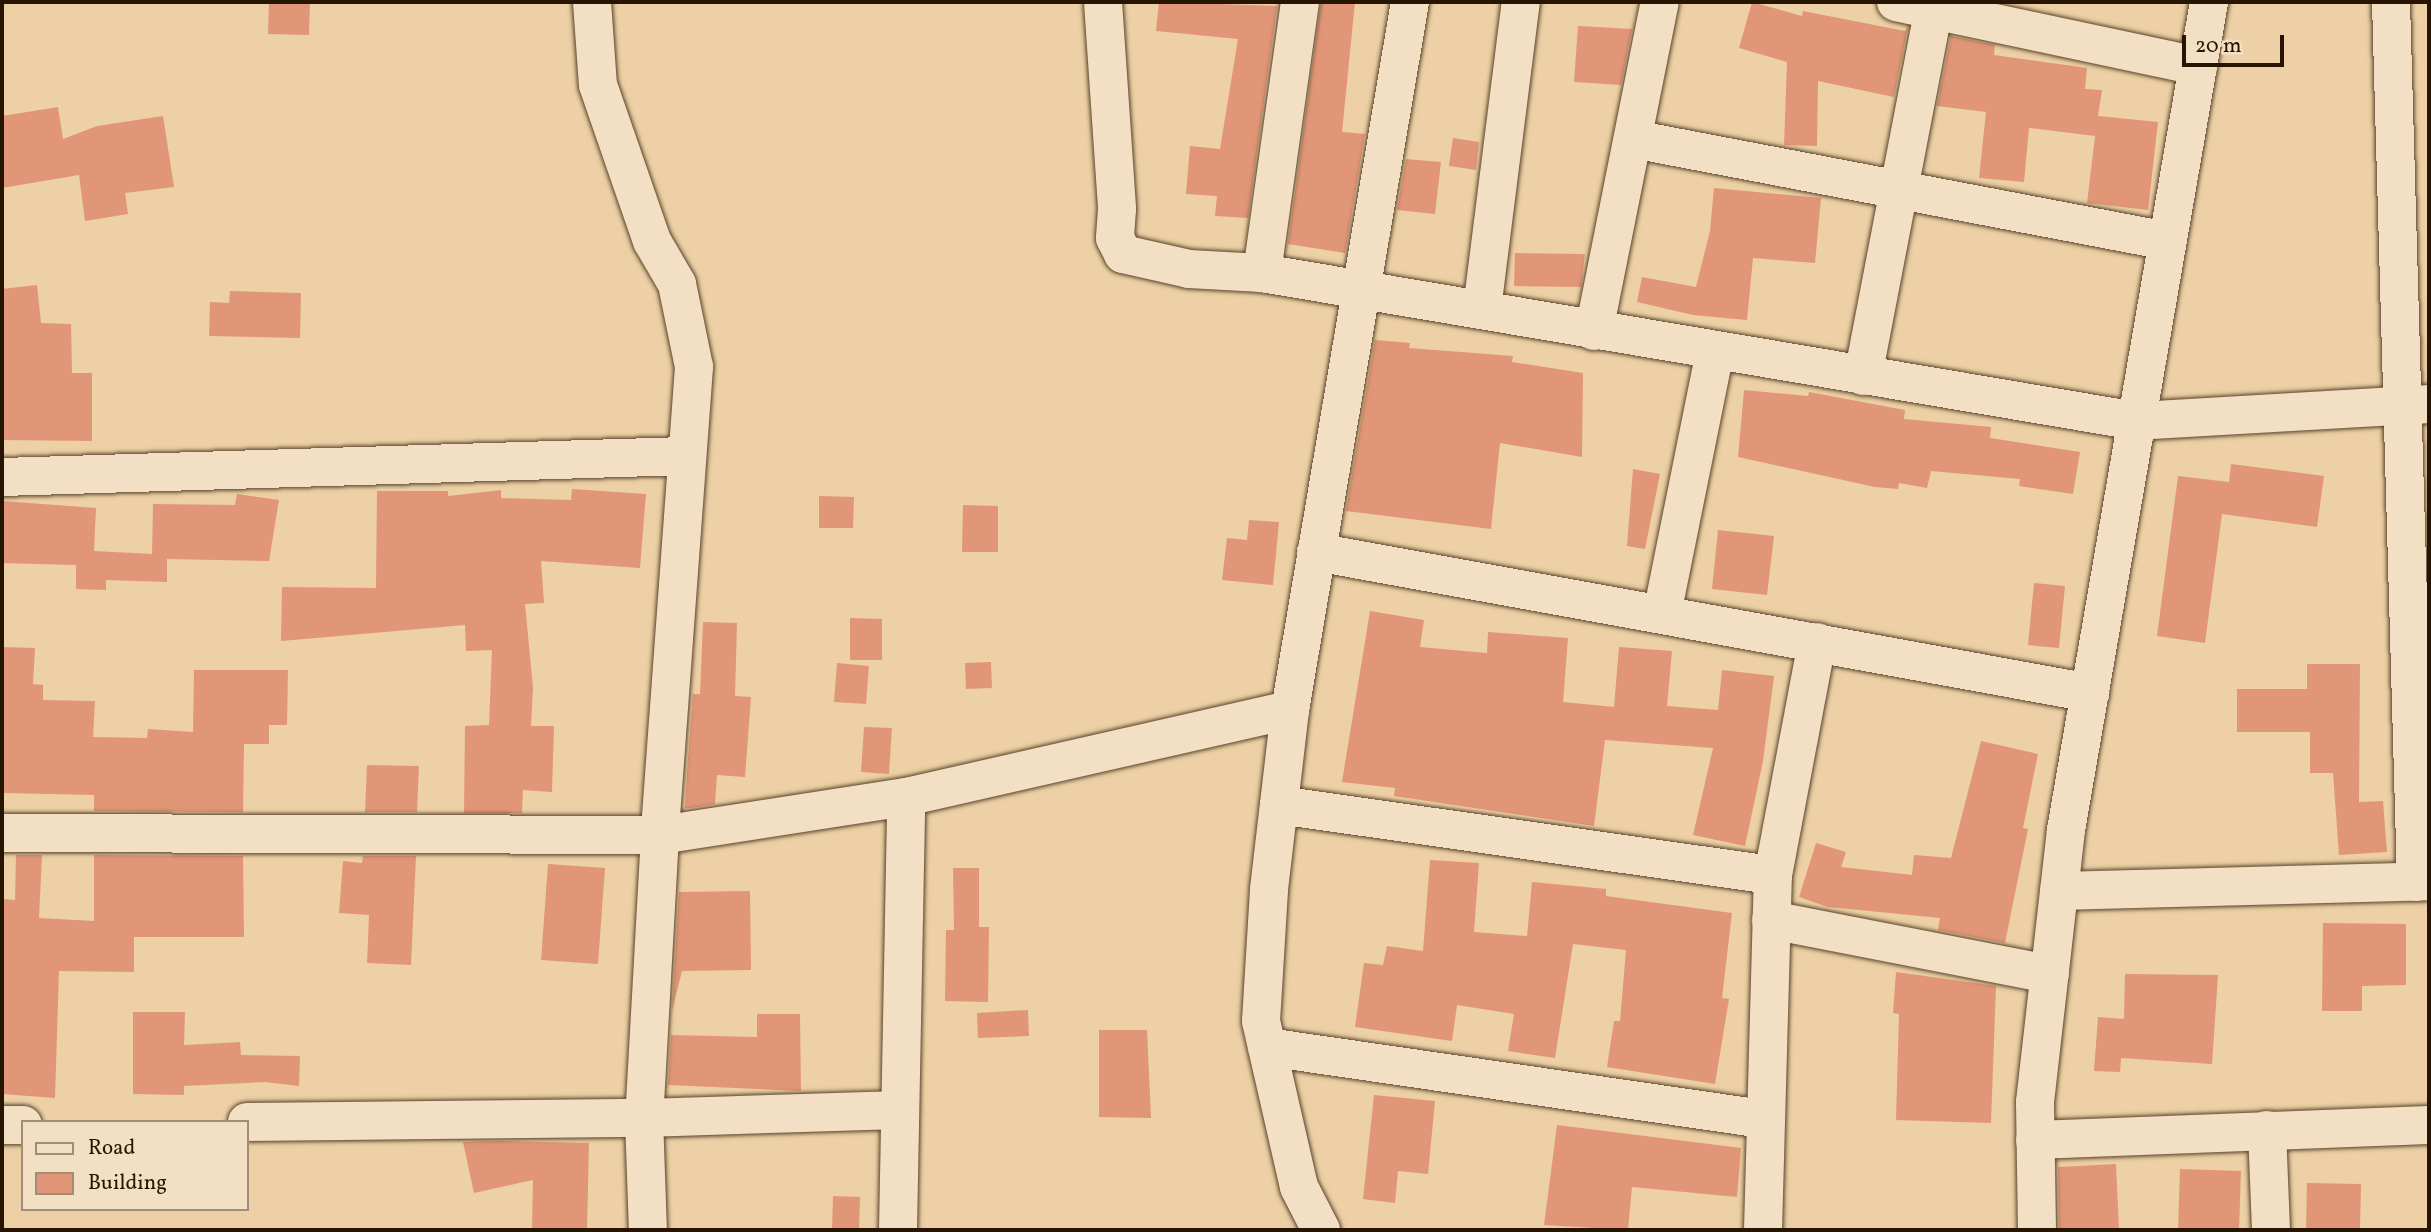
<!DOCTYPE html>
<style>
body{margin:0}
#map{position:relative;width:2431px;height:1232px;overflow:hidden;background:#edd0a5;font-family:Vollkorn,serif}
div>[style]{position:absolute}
.building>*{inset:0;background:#e19677}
.roads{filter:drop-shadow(0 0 2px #58432b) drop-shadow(0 0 2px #58432b)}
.minor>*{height:38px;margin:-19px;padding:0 19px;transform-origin:19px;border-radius:19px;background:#f3e0c4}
span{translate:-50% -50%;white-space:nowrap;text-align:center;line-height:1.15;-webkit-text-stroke:5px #f3e0c4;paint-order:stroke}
.frame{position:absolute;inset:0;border:4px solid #271402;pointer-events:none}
.legend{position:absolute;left:21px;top:1120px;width:228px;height:91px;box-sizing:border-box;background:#f3e0c4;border:2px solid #a18e76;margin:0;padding:9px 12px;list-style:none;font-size:21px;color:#271402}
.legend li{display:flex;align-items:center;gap:14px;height:35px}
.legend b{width:35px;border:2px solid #a18e76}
.scale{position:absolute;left:2182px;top:35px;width:102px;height:32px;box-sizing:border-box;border:4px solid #271402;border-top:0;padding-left:9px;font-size:21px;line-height:24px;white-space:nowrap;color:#271402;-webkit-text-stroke:5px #f3e0c4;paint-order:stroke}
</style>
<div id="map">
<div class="building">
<div style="clip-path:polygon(269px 2px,310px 2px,309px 35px,268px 34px)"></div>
<div style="clip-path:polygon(1159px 2px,1277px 6px,1248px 218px,1215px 216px,1217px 196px,1186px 194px,1190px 146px,1220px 149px,1238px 39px,1156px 31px)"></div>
<div style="clip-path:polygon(1321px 2px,1355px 2px,1342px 132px,1365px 134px,1345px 253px,1288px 244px)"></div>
<div style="clip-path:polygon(1752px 2px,1802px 16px,1803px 11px,1905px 31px,1908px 27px,1894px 97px,1818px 81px,1817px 146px,1784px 145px,1787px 62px,1739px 48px)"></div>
<div style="clip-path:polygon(1578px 26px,1632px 29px,1621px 85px,1574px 82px)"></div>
<div style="clip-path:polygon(1951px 36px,1995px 45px,1994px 55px,2087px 68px,2085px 89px,2102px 90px,2098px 116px,2158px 122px,2148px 210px,2087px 203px,2095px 136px,2029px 128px,2024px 182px,1979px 178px,1986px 112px,1937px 106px)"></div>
<div style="clip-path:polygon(58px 107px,63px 139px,97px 126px,163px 116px,174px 187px,125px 193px,128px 214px,85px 221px,79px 175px,2px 188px,2px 116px)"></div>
<div style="clip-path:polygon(1453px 138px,1479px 142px,1476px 170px,1449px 166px)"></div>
<div style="clip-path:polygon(1406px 159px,1441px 162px,1435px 214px,1397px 210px)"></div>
<div style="clip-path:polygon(1714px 188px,1821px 198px,1815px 263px,1753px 258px,1747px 320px,1693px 315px,1637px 302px,1642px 277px,1696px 287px,1710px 231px)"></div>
<div style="clip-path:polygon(1515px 253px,1585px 254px,1581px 287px,1514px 286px)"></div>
<div style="clip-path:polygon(37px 285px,41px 323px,71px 324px,72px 373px,92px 373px,92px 441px,2px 440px,2px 289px)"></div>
<div style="clip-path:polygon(230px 291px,301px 293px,300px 338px,209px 336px,210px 302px,229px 303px)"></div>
<div style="clip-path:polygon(1375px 340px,1410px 343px,1409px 348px,1513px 356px,1512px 362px,1583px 373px,1582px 457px,1500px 443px,1491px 529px,1346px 511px)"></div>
<div style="clip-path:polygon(1744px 390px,1808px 396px,1809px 392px,1905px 410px,1904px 419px,1991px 427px,1990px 438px,2080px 452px,2073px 494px,2019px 486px,2020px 479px,1931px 471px,1927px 488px,1899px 483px,1898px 489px,1875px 487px,1738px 457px)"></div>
<div style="clip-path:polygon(2231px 464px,2324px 476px,2317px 527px,2222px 514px,2205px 643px,2157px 636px,2178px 476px,2229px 482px)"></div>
<div style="clip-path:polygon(1633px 469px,1660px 474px,1645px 549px,1627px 546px)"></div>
<div style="clip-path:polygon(572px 489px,646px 494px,640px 568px,541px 561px,544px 603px,525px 604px,533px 688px,531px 726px,554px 726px,552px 792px,523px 790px,522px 813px,464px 813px,465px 726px,489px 725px,492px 650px,466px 651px,465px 625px,281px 641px,282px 587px,376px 588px,377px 491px,448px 491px,448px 496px,501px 490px,501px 498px,571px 500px)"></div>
<div style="clip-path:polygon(237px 494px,279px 500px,269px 561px,167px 559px,167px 582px,106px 580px,106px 590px,76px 589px,76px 565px,2px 563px,2px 501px,96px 508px,94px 551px,152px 554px,153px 504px,235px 505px)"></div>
<div style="clip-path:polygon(819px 496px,854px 497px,853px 528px,819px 528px)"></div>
<div style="clip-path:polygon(963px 505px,998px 506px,998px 552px,962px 552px)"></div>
<div style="clip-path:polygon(1249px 520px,1279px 522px,1273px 585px,1222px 580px,1227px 538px,1247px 540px)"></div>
<div style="clip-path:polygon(1718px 530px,1774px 536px,1767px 595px,1712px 589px)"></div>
<div style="clip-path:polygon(2034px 583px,2065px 586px,2059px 648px,2028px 645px)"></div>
<div style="clip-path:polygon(1370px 611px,1424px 620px,1420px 647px,1487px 653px,1488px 632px,1568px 638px,1563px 702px,1614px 707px,1619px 647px,1672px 651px,1667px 706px,1718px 710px,1722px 670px,1774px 676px,1763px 761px,1745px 846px,1693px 835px,1713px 748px,1605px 740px,1594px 826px,1394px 796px,1395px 788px,1342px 782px)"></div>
<div style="clip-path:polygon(850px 618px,882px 619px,882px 660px,850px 660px)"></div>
<div style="clip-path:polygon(703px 622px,737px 623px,735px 696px,751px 697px,745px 777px,717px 775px,715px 804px,691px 808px,685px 808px,687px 773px,693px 694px,700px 694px)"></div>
<div style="clip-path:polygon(2px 647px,35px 648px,33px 684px,43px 685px,43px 700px,95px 701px,93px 737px,147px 738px,148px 729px,193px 732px,194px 670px,288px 670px,287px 725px,269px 725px,269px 744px,244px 744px,243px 812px,94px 811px,94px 795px,2px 793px)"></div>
<div style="clip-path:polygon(991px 662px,992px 688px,966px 689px,965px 663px)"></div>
<div style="clip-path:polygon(837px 663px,869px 666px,866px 704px,834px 702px)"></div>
<div style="clip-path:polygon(2307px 664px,2360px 664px,2359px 802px,2383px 801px,2387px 852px,2339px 855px,2333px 773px,2310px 773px,2310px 732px,2237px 732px,2237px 689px,2307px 689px)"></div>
<div style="clip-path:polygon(864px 727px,892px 728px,889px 774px,861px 772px)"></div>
<div style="clip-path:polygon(1981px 741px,2038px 754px,2023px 828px,2028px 829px,2005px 943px,1938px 930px,1940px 918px,1828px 907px,1799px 897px,1816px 843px,1846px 852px,1841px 867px,1912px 875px,1914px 855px,1951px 858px)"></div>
<div style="clip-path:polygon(367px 765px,419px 766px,417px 812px,365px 812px)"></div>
<div style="clip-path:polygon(16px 855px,42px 855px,39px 918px,94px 921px,94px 855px,243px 856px,244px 937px,134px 937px,134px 972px,59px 971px,55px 1098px,2px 1094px,2px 899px,15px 900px)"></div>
<div style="clip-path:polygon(363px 856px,416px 856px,411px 965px,367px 963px,369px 915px,339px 913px,343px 861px,362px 863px)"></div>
<div style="clip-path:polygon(1430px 860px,1479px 863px,1474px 932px,1527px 936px,1532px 882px,1606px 889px,1606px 896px,1732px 913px,1722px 998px,1729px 999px,1715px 1084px,1607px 1067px,1614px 1021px,1620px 1021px,1626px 950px,1573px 944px,1555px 1058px,1508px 1051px,1514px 1014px,1457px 1005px,1452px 1041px,1355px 1027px,1364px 963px,1383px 965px,1387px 946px,1423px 951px)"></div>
<div style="clip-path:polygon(548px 864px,605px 868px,598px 964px,541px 960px)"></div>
<div style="clip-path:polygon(953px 868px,979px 868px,979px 927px,989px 927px,988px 1002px,945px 1001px,946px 930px,954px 930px)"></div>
<div style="clip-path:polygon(750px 891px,751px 970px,682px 971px,672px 1011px,679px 892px)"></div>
<div style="clip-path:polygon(2323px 923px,2406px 924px,2406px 985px,2362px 986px,2362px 1011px,2322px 1011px)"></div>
<div style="clip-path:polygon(1896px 972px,1996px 986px,1991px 1123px,1896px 1120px,1899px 1014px,1893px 1013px)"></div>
<div style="clip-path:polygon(2125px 974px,2218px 975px,2212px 1064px,2121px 1058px,2120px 1072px,2094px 1071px,2098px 1017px,2124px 1019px)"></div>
<div style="clip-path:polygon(1028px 1010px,1029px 1036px,978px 1038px,977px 1013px)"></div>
<div style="clip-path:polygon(133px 1012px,185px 1012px,184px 1045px,240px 1042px,241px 1055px,300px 1056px,299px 1086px,265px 1082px,184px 1086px,184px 1095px,133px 1094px)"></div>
<div style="clip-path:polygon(757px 1014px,800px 1014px,801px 1091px,668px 1085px,671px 1035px,757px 1037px)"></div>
<div style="clip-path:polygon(1099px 1030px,1147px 1030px,1151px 1118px,1099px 1117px)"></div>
<div style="clip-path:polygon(1374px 1095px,1435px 1101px,1428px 1174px,1398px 1171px,1395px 1203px,1363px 1199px)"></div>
<div style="clip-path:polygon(1557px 1125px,1741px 1148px,1737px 1197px,1632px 1187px,1628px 1230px,1544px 1225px)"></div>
<div style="clip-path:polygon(498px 1141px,589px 1143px,587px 1230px,532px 1230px,533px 1180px,474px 1193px,463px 1142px)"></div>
<div style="clip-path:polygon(2116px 1164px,2119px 1230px,2059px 1230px,2058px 1167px)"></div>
<div style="clip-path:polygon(2180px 1169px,2241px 1171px,2239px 1230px,2178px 1230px)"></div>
<div style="clip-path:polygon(2307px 1183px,2361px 1184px,2360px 1230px,2306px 1230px)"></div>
<div style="clip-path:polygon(833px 1196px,860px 1197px,859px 1230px,832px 1230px)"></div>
</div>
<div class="roads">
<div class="minor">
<div style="left:592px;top:2px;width:83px;rotate:85.9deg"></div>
<div style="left:598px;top:85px;width:165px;rotate:70.9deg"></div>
<div style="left:652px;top:241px;width:50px;rotate:59.8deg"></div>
<div style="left:677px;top:284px;width:85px;rotate:78.4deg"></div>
<div style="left:694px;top:367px;width:469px;rotate:94.2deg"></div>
<div style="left:660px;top:835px;width:249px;rotate:-8.8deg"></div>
<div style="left:906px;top:797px;width:394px;rotate:-12.8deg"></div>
<div style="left:1103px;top:2px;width:207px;rotate:86.1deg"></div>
<div style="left:1117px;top:209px;width:29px;rotate:94deg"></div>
<div style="left:1115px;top:238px;width:18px;rotate:63deg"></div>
<div style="left:1123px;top:254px;width:68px;rotate:12.8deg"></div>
<div style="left:1189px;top:269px;width:73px;rotate:3.1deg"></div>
<div style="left:1300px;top:2px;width:274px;rotate:98deg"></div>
<div style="left:1262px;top:273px;width:886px;rotate:9.61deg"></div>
<div style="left:2136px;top:421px;width:293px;rotate:-3.3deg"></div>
<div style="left:1896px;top:2px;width:309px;rotate:12deg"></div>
<div style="left:2391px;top:2px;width:880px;rotate:88.37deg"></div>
<div style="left:1633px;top:139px;width:544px;rotate:10.81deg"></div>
<div style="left:1482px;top:309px;width:309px;rotate:-82.8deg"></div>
<div style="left:1594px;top:331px;width:336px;rotate:-78.7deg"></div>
<div style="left:1863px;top:376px;width:381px;rotate:-79.1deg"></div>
<div style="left:2px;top:477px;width:685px;rotate:-1.76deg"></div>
<div style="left:1316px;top:552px;width:787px;rotate:10.32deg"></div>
<div style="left:1662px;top:614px;width:268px;rotate:-78.6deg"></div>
<div style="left:1279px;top:805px;width:499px;rotate:8.1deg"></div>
<div style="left:2px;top:833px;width:658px;rotate:0.17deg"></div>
<div style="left:660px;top:835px;width:283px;rotate:93.2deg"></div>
<div style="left:644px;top:1118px;width:112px;rotate:88deg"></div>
<div style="left:2059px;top:891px;width:370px;rotate:-1.5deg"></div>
<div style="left:1771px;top:920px;width:284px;rotate:11deg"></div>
<div style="left:1267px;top:1047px;width:501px;rotate:8.26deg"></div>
<div style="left:247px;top:1122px;width:397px;rotate:-0.6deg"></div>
<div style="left:644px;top:1118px;width:256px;rotate:-1.8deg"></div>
<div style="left:2px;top:1125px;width:21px"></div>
<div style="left:2267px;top:1130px;width:100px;rotate:87.7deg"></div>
<div style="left:2035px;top:1140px;width:394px;rotate:-2.2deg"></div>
<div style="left:898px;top:1230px;width:433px;rotate:-88.9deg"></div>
<div style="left:1321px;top:1230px;width:48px;rotate:-117.1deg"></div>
<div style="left:1299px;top:1187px;width:170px;rotate:-102.9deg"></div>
<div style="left:1261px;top:1021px;width:132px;rotate:-86.5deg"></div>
<div style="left:1269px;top:889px;width:180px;rotate:-83.3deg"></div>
<div style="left:1290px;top:710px;width:718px;rotate:-80.38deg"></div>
<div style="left:1763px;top:1230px;width:355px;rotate:-88.4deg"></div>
<div style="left:1773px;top:875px;width:237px;rotate:-79.3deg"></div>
<div style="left:2037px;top:1230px;width:128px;rotate:-90.9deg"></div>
<div style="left:2035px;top:1102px;width:274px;rotate:-83.5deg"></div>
<div style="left:2066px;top:830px;width:840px;rotate:-80.2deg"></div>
</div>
</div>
<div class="frame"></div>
<ul class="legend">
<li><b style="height:9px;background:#f3e0c4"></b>Road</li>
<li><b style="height:19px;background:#e19677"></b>Building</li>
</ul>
<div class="scale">20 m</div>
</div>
